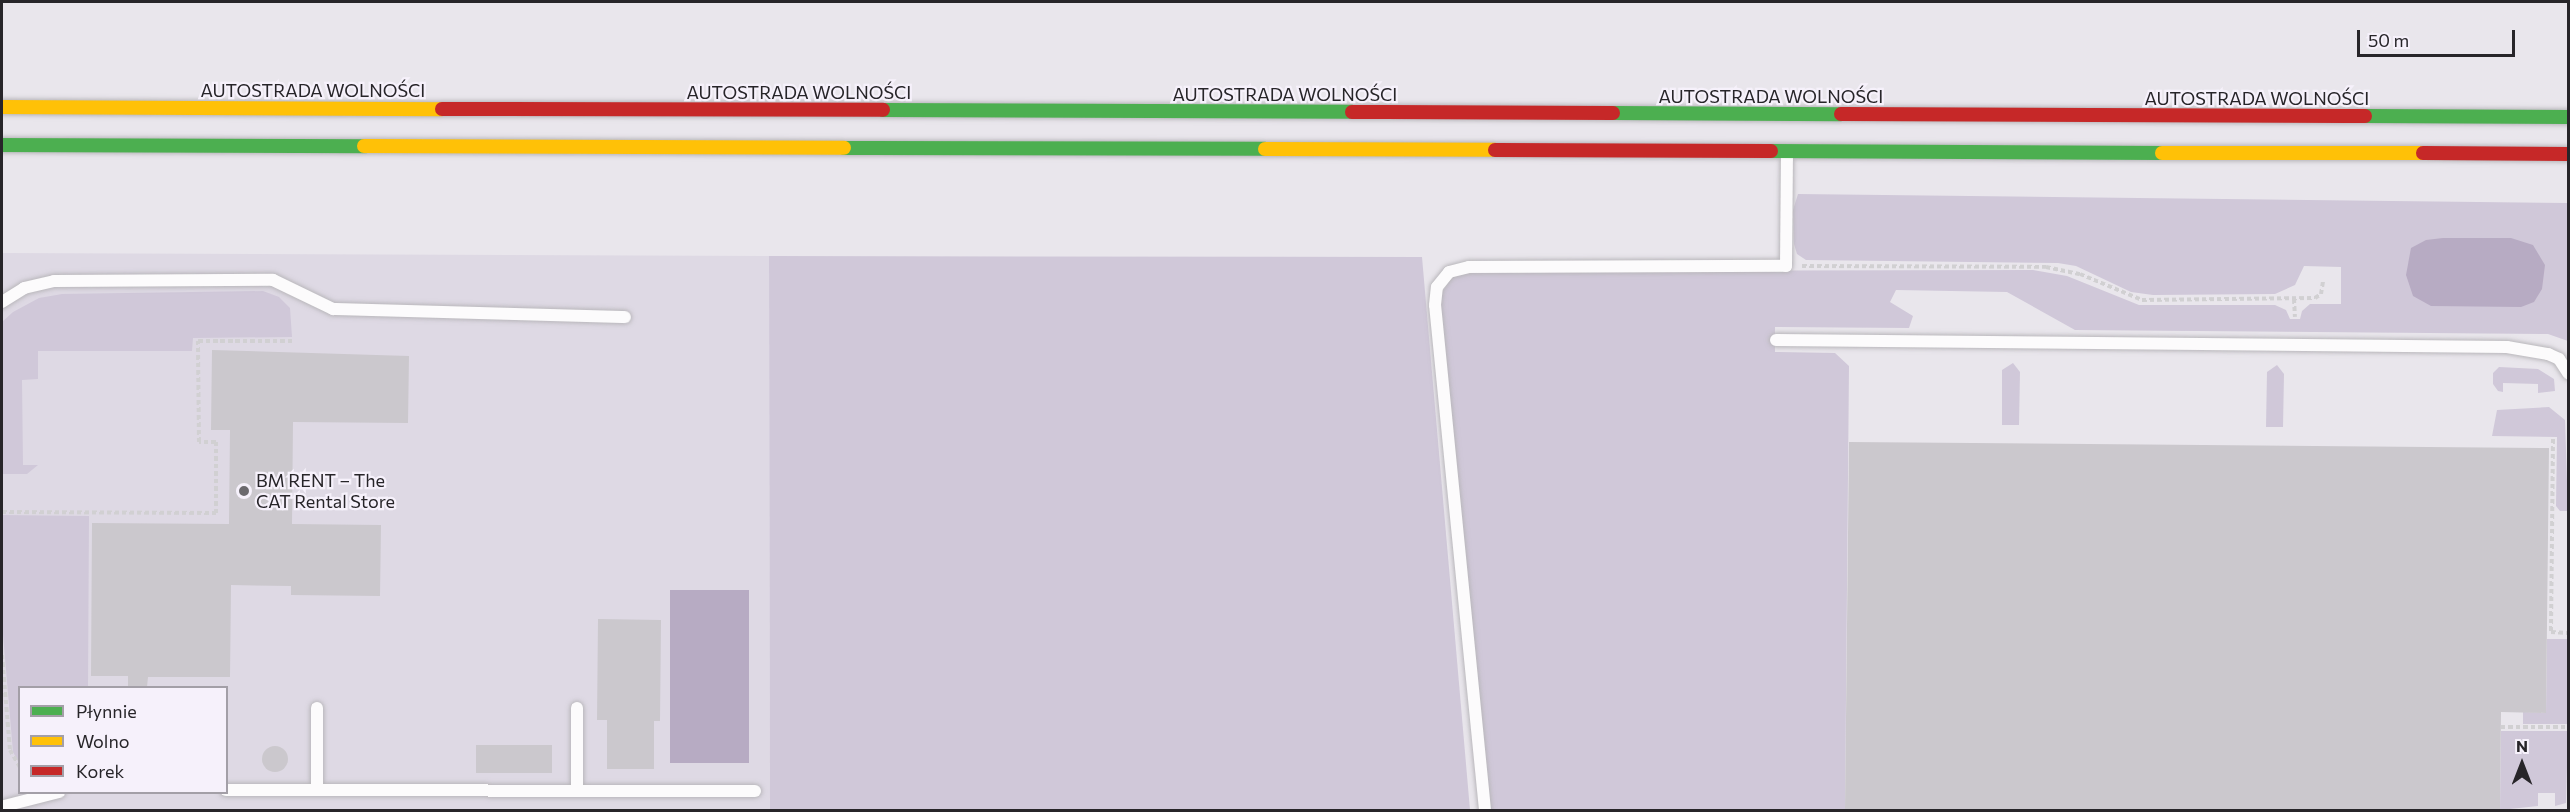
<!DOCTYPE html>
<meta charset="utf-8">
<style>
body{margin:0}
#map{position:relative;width:2570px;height:812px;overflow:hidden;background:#e9e6ec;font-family:Commissioner,sans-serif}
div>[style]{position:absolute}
.built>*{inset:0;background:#ded9e4}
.green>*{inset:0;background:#d0c8d9}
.water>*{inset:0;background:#b7abc3}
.building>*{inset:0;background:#cbc8cd}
.round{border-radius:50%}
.path>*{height:4px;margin-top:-2px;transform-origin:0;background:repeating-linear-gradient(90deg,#d1d0d2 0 4.5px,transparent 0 7.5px)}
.roads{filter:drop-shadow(0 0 2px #b9b7bb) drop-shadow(0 0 2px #b9b7bb)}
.lane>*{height:12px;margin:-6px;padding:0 6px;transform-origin:6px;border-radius:6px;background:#fcfbfc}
.fast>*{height:14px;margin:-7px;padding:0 7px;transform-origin:7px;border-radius:7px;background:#4caf50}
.slow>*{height:14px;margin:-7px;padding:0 7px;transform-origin:7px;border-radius:7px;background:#ffc107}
.jam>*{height:14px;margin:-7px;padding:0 7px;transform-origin:7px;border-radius:7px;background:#c62828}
.dots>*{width:16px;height:16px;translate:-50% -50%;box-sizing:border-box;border:3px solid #f6f1fb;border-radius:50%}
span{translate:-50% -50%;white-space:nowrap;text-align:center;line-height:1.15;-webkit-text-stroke:4.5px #f6f1fb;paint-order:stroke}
.street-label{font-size:18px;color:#272529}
.poi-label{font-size:18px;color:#272529}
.left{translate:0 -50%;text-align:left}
.frame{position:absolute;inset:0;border:3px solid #272529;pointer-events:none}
.legend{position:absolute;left:18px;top:686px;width:210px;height:108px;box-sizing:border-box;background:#f6f1fb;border:2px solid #a39fa7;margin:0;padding:8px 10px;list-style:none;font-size:18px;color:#272529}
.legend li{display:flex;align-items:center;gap:12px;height:30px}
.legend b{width:30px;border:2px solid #a39fa7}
.north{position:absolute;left:2492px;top:734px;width:60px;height:60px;-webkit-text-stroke:4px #f6f1fb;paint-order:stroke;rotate:0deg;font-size:16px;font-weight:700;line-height:24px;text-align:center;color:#272529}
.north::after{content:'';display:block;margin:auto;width:21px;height:27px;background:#272529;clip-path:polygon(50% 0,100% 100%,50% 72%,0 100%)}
.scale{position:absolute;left:2357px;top:30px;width:158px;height:27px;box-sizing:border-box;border:3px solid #272529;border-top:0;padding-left:8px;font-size:18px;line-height:21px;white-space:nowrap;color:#272529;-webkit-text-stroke:4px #f6f1fb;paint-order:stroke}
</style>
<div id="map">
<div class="built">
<div style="clip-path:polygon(evenodd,2px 253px,769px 256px,770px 810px,2px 810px,2px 253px,20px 688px,226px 688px,226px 792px,20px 792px,20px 688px)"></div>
</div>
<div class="green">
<div style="clip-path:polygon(1798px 194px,2568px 203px,2568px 341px,2548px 334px,2075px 330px,2007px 292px,1896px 290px,1890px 302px,1913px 316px,1909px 328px,1775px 327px,1775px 352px,1835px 353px,1849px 366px,1845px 810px,1490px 810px,1439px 297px,1452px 277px,1473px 271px,2033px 270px,2067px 276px,2139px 305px,2275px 305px,2286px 310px,2290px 319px,2300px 319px,2302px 311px,2310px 304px,2341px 304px,2341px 267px,2304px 266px,2295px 285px,2275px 294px,2153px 295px,2131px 292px,2076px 266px,2058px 263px,1806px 260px,1797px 254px,1794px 244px,1793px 210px)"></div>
<div style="clip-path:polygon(769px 256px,1422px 257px,1470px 810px,770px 810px)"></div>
<div style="clip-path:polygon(263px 291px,279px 297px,290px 308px,292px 337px,193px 338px,192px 351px,38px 351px,38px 379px,22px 380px,23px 465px,38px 465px,27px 474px,2px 474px,2px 322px,13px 312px,39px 298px,62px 294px)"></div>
<div style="clip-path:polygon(2013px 363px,2020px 372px,2019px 425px,2002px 425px,2002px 370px)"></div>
<div style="clip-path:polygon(2277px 365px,2284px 374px,2283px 427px,2266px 427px,2267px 372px)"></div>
<div style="clip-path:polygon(2499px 367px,2538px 369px,2554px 379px,2555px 391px,2538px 393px,2538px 384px,2503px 383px,2503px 392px,2498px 391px,2493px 384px,2493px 373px)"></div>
<div style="clip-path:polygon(2549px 407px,2565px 420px,2568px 511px,2560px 511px,2556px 506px,2557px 437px,2492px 436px,2497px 410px)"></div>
<div style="clip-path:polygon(2px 515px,89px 516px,88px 687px,20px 688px,19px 763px,13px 752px,2px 623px)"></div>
<div style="clip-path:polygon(2547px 639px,2568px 639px,2568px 724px,2523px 724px,2523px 712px,2546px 713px)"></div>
<div style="clip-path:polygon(2501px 731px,2568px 731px,2566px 803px,2555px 806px,2555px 793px,2538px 793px,2538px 806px,2500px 810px)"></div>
</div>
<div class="water">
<div style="clip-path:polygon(2443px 238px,2511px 238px,2533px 245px,2545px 265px,2542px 289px,2534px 302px,2521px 307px,2431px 306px,2413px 296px,2406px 275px,2411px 248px,2426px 240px)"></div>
<div style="clip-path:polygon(670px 590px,749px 590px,749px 763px,670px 763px)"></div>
</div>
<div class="building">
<div style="clip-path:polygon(212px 350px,409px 356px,408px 423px,293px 422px,292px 524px,381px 525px,380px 596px,291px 595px,291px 586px,231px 585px,230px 677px,148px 677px,147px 687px,128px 687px,128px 676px,91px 676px,92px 523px,229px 524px,230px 430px,211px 430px)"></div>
<div style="clip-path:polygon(1849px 442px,2549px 448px,2546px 713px,2501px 712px,2500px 810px,1845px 810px)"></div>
<div style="clip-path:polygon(598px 619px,661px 620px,660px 721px,654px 721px,654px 769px,607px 769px,607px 720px,597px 720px)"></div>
<div style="clip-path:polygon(476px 745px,552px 745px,552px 773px,476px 773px)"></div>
<div class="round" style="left:262px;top:746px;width:26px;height:26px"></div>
</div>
<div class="path">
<div style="left:1802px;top:266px;width:244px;rotate:0.2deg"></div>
<div style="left:2046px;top:267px;width:35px;rotate:12deg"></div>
<div style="left:2080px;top:274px;width:67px;rotate:22.8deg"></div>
<div style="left:2142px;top:300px;width:173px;rotate:-0.7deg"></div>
<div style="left:2315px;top:298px;width:7px;rotate:-34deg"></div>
<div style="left:2321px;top:294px;width:13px;rotate:-81deg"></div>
<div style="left:2294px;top:299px;width:18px;rotate:87deg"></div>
<div style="left:2553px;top:439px;width:193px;rotate:90.6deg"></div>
<div style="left:2551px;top:632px;width:17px;rotate:3deg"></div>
<div style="left:2px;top:512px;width:214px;rotate:0.3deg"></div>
<div style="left:216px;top:513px;width:71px;rotate:-90deg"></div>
<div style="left:216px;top:442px;width:17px;rotate:180deg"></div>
<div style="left:199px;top:442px;width:101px;rotate:-90.6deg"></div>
<div style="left:198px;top:341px;width:94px"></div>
<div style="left:2px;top:655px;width:95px;rotate:85.2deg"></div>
<div style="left:10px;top:750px;width:20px;rotate:60deg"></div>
<div style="left:2501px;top:727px;width:67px"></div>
</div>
<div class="roads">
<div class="lane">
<div style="left:2px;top:302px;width:26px;rotate:-32deg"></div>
<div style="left:24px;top:288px;width:31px;rotate:-13deg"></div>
<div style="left:54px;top:281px;width:219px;rotate:-0.3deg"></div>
<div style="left:273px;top:280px;width:67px;rotate:25.8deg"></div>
<div style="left:333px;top:309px;width:292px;rotate:1.6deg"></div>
<div style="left:1776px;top:340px;width:731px;rotate:0.55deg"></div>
<div style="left:2507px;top:347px;width:42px;rotate:9.7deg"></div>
<div style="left:2548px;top:354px;width:12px;rotate:24deg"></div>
<div style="left:2559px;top:359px;width:17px;rotate:57deg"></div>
<div style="left:317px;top:708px;width:82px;rotate:90deg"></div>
<div style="left:577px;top:708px;width:82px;rotate:90deg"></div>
<div style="left:226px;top:790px;width:529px;rotate:0.11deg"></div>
<div style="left:4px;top:806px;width:57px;rotate:-14.3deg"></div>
<div style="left:1485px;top:810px;width:507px;rotate:-95.65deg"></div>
<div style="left:1435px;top:305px;width:18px;rotate:-84deg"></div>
<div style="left:1437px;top:287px;width:19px;rotate:-51deg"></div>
<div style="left:1449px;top:272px;width:21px;rotate:-14deg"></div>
<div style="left:1469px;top:267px;width:317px;rotate:-0.2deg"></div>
<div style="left:1786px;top:266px;width:114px;rotate:-89.5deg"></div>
</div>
<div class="fast">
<div style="left:883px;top:110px;width:469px;rotate:0.2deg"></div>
<div style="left:1613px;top:113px;width:228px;rotate:0.3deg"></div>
<div style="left:2365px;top:116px;width:203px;rotate:0.3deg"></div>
<div style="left:2px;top:145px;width:362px;rotate:0.2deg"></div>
<div style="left:844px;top:148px;width:421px;rotate:0.1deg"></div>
<div style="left:1771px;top:151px;width:391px;rotate:0.3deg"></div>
</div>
<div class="slow">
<div style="left:2px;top:107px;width:440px;rotate:0.3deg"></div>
<div style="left:364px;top:146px;width:480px;rotate:0.2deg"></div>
<div style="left:1265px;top:149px;width:230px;rotate:0.2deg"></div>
<div style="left:2162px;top:153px;width:261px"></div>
</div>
<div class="jam">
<div style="left:442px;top:109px;width:441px;rotate:0.1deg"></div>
<div style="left:1352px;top:112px;width:261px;rotate:0.2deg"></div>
<div style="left:1841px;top:114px;width:524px;rotate:0.22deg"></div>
<div style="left:1495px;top:150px;width:276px;rotate:0.2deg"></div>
<div style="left:2423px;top:153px;width:145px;rotate:0.4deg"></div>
</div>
</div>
<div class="dots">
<div style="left:244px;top:491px;background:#6b696d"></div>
</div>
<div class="street-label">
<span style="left:313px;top:90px">AUTOSTRADA WOLNOŚCI</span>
<span style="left:799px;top:92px">AUTOSTRADA WOLNOŚCI</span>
<span style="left:1285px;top:94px">AUTOSTRADA WOLNOŚCI</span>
<span style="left:1771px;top:96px">AUTOSTRADA WOLNOŚCI</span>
<span style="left:2257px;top:98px">AUTOSTRADA WOLNOŚCI</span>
</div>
<div class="poi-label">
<span class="left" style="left:256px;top:491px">BM RENT – The<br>CAT Rental Store</span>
</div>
<div class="frame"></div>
<ul class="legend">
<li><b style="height:8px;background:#4caf50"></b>Płynnie</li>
<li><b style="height:8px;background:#ffc107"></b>Wolno</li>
<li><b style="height:8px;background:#c62828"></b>Korek</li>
</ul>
<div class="north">N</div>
<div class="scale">50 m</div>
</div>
